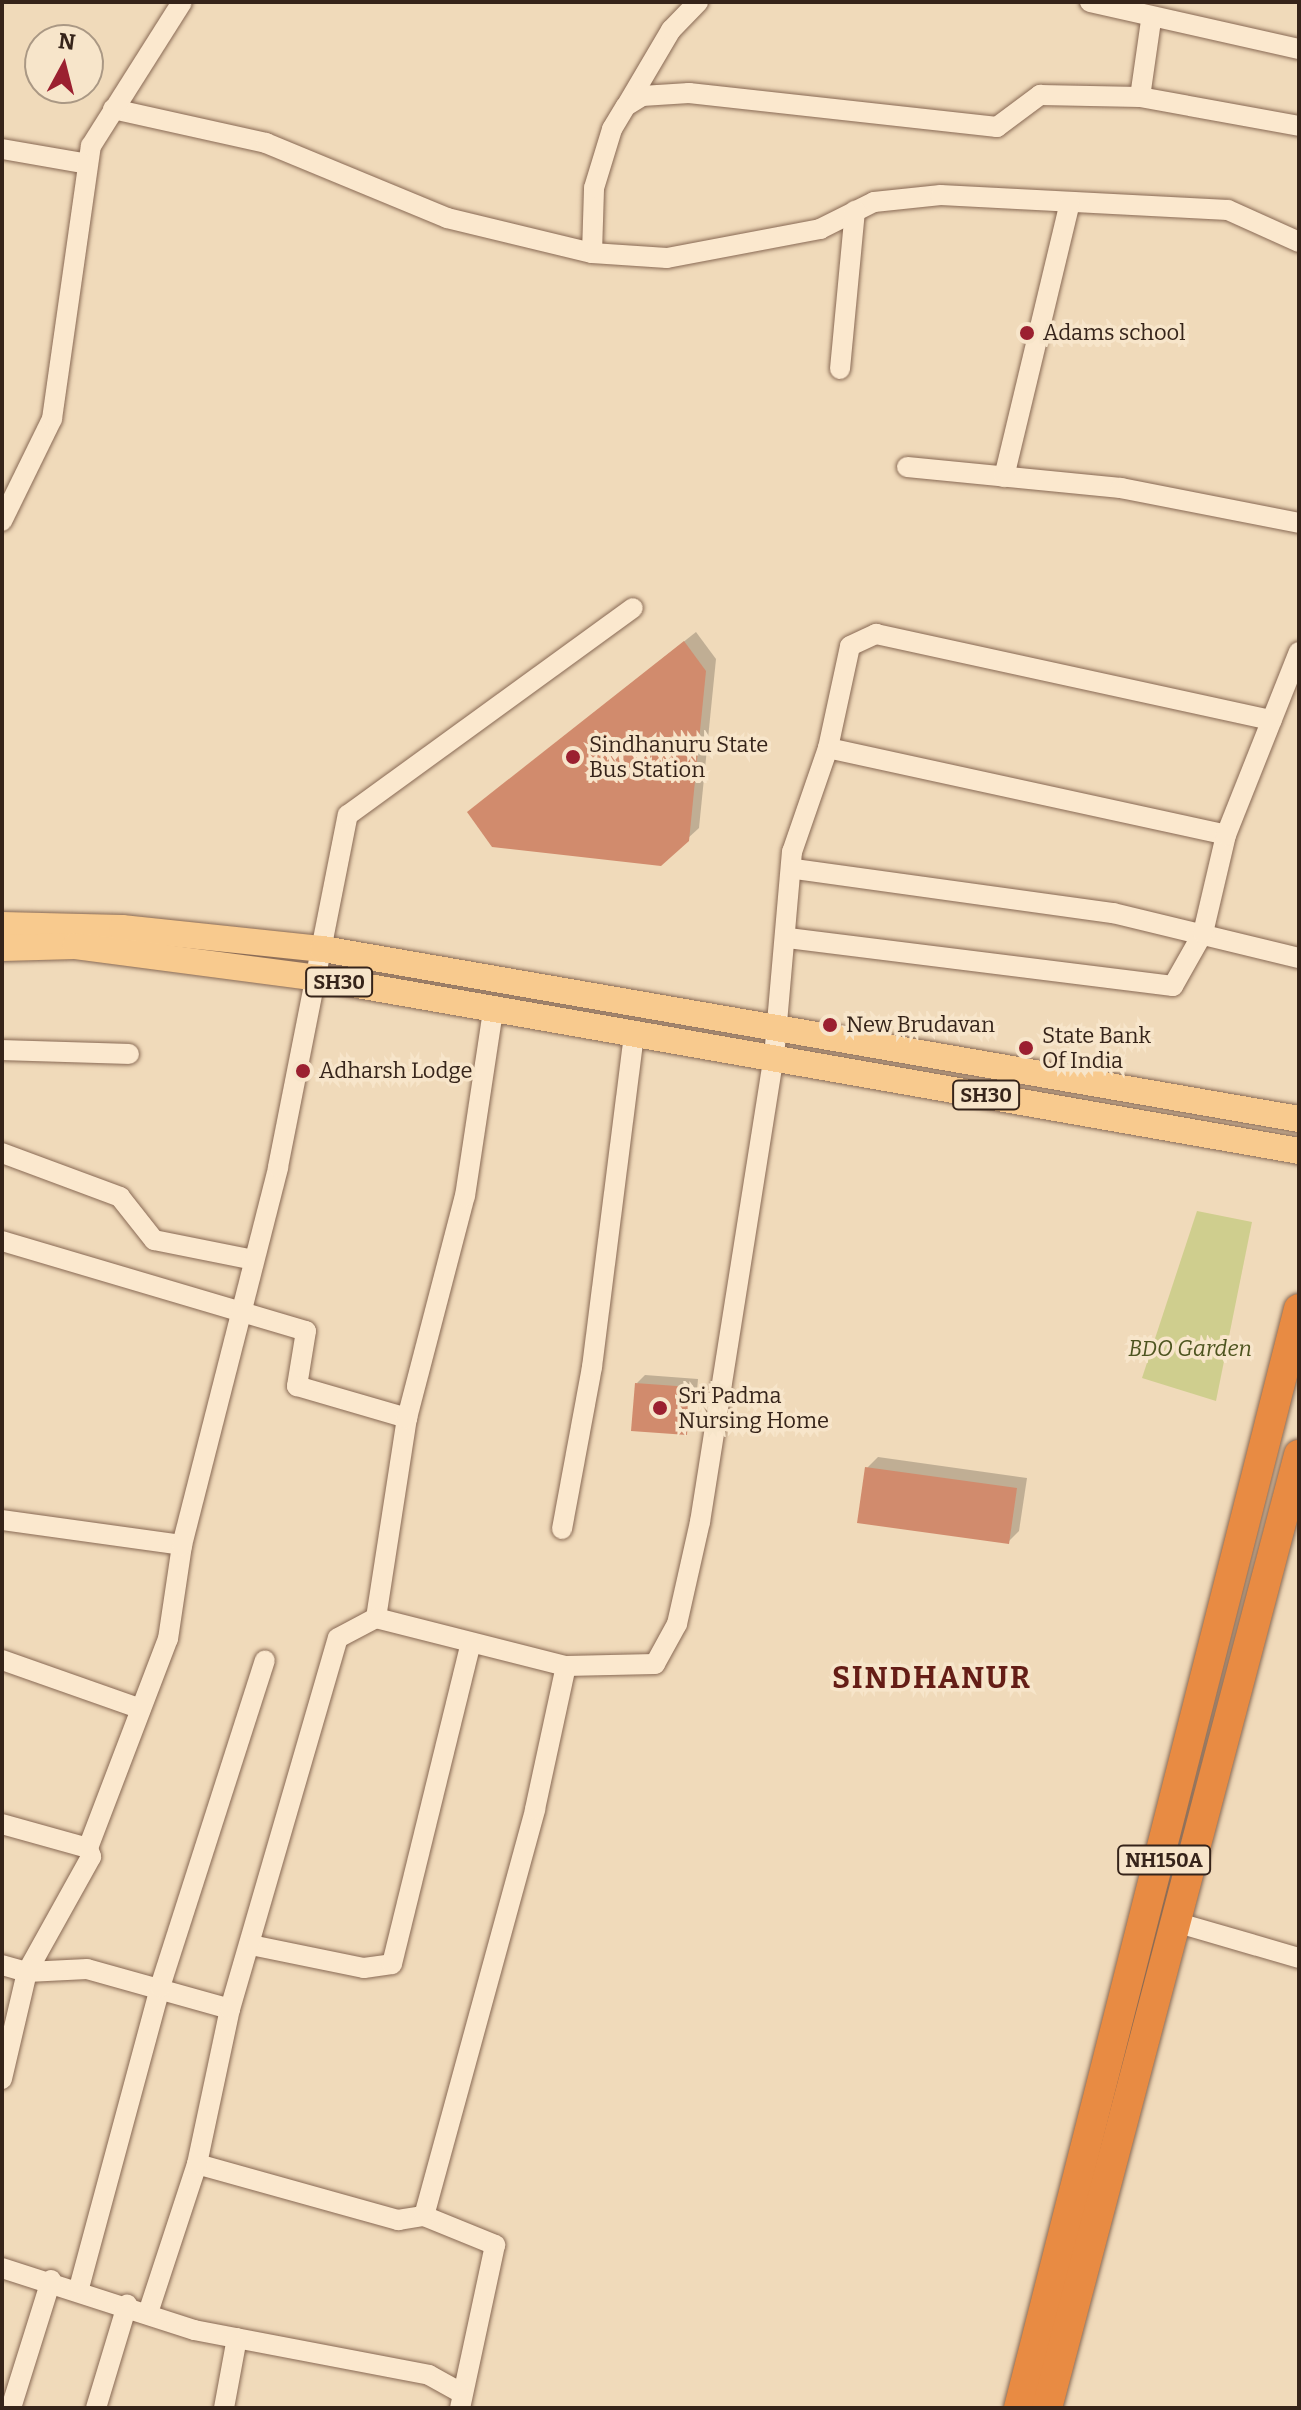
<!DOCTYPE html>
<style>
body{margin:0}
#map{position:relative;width:1301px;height:2410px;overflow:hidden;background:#f0daba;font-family:Bitter,serif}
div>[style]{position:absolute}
.green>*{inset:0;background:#cfce8e}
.shadow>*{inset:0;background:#0003}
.building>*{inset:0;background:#d18b6d}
.roads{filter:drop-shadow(0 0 2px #886954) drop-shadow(0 0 2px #886954)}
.minor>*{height:20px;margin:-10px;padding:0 10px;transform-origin:10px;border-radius:10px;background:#fbe8ce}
.major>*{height:26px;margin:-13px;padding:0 13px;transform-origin:13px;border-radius:13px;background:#f8ca8e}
.highway>*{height:30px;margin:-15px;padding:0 15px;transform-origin:15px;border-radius:15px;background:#e88b43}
.dots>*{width:22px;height:22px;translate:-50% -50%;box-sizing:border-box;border:4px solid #f7e5ca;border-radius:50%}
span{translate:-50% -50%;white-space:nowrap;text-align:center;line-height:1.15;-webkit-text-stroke:7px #f7e5ca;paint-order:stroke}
.shield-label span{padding:2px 6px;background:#f7e5ca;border:2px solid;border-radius:6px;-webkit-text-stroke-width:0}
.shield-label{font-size:20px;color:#36241a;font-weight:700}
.poi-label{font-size:22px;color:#36241a}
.left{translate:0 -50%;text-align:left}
.park-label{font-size:22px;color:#4d541f;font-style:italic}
.district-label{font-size:30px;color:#651d16;font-weight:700;letter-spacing:2px}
.frame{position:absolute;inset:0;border:4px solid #36241a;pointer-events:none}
.north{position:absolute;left:24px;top:24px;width:80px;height:80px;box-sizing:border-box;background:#f7e5ca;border:2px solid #aa9884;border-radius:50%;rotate:7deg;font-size:22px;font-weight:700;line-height:32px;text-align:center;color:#36241a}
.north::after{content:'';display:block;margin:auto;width:28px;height:36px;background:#9b2030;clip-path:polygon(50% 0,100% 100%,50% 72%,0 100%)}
</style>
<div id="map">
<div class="green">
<div style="clip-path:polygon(1197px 1211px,1252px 1222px,1216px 1401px,1142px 1378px)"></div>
</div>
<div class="shadow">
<div style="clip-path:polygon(696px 632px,716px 659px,699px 828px,687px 839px,481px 802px)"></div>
<div style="clip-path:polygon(645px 1375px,698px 1379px,694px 1425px,686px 1433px,637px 1383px)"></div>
<div style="clip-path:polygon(878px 1457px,1027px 1478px,1019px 1531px,1008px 1542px,867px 1468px)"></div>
</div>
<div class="building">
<div style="clip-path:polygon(684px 641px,706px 671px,689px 841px,661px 866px,492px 847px,467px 812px)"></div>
<div style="clip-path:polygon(635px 1383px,690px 1387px,687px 1435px,631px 1431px)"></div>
<div style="clip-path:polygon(865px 1467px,1017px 1488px,1009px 1544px,857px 1523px)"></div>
</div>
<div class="roads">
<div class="minor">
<div style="left:1090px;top:2px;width:214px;rotate:12.7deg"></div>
<div style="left:1140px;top:97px;width:77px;rotate:-81.8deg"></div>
<div style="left:628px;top:103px;width:85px;rotate:-59.5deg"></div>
<div style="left:671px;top:30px;width:39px;rotate:-46deg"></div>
<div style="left:113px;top:109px;width:157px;rotate:12.5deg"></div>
<div style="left:266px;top:143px;width:196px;rotate:22.5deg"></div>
<div style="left:447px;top:218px;width:149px;rotate:13.6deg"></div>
<div style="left:592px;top:253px;width:75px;rotate:3.8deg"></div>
<div style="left:667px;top:258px;width:156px;rotate:-10.7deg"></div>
<div style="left:820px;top:229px;width:60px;rotate:-26.6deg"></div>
<div style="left:874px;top:202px;width:67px;rotate:-6deg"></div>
<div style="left:941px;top:195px;width:287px;rotate:3deg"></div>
<div style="left:1228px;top:210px;width:78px;rotate:24.3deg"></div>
<div style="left:2px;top:149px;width:87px;rotate:9.9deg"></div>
<div style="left:592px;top:253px;width:65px;rotate:-88.2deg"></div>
<div style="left:594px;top:188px;width:62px;rotate:-73deg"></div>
<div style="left:612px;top:129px;width:27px;rotate:-59deg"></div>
<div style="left:626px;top:106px;width:19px;rotate:-32deg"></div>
<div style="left:642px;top:96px;width:47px;rotate:-3.7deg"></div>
<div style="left:689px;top:93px;width:310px;rotate:6.3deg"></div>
<div style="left:997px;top:127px;width:54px;rotate:-36.7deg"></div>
<div style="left:1040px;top:95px;width:100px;rotate:1.1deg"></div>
<div style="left:1140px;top:97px;width:162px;rotate:10.3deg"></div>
<div style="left:840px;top:369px;width:159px;rotate:-84.6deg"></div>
<div style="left:907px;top:467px;width:215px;rotate:5.6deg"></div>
<div style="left:1121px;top:488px;width:181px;rotate:11.1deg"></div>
<div style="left:1004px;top:477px;width:282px;rotate:-76.5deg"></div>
<div style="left:2px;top:521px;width:114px;rotate:-63.9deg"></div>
<div style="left:52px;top:419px;width:276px;rotate:-81.9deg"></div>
<div style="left:91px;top:146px;width:170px;rotate:-57.7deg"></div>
<div style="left:828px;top:748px;width:407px;rotate:12.3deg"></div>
<div style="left:795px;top:869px;width:321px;rotate:7.9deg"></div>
<div style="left:1113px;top:913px;width:191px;rotate:13.6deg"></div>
<div style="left:788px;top:938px;width:388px;rotate:7.1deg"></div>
<div style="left:1173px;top:986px;width:61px;rotate:-60.5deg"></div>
<div style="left:1203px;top:933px;width:101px;rotate:-76.8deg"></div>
<div style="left:1226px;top:835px;width:197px;rotate:-68.3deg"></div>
<div style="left:2px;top:1050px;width:127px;rotate:1.8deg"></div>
<div style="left:2px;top:1153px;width:126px;rotate:20.4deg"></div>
<div style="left:120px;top:1197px;width:55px;rotate:51.7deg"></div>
<div style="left:154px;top:1240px;width:102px;rotate:11.3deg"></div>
<div style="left:2px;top:1241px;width:317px;rotate:16.5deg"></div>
<div style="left:306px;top:1331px;width:56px;rotate:99.3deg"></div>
<div style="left:297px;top:1386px;width:115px;rotate:16.2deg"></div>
<div style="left:2px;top:1520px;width:182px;rotate:7.9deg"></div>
<div style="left:562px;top:1529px;width:165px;rotate:-79.5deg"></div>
<div style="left:592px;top:1367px;width:337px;rotate:-82.8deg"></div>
<div style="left:376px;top:1618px;width:202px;rotate:-81.2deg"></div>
<div style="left:407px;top:1418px;width:229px;rotate:-75.4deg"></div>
<div style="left:465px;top:1196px;width:188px;rotate:-81.4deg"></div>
<div style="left:2px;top:1660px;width:147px;rotate:19.4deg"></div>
<div style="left:2px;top:1824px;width:89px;rotate:15.6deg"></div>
<div style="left:1175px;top:1922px;width:129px;rotate:16.2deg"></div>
<div style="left:251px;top:1945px;width:115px;rotate:11.5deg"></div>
<div style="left:364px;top:1968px;width:28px;rotate:-8deg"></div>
<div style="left:392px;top:1964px;width:327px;rotate:-76.2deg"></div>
<div style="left:2px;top:1965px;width:26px;rotate:16deg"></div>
<div style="left:27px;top:1972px;width:110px;rotate:103.2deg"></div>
<div style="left:230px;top:2009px;width:148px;rotate:-164.4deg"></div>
<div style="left:87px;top:1969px;width:60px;rotate:177.1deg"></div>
<div style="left:27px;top:1972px;width:132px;rotate:-60.9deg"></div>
<div style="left:91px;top:1857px;width:9px;rotate:-108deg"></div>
<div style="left:88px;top:1848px;width:224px;rotate:-69.1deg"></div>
<div style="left:168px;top:1639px;width:95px;rotate:-81.5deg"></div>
<div style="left:182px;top:1545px;width:390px;rotate:-75.7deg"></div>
<div style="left:278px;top:1167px;width:359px;rotate:-78.8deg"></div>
<div style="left:348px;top:815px;width:352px;rotate:-36deg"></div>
<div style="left:197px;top:2164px;width:209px;rotate:15.6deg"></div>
<div style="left:398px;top:2220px;width:26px;rotate:-9deg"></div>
<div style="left:424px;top:2216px;width:77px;rotate:22.2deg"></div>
<div style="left:495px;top:2245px;width:167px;rotate:102.1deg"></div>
<div style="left:424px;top:2216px;width:422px;rotate:-74.7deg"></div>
<div style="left:535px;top:1809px;width:146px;rotate:-77.8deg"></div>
<div style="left:2px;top:2268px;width:202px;rotate:17.9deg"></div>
<div style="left:194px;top:2330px;width:239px;rotate:10.8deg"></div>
<div style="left:429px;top:2375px;width:33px;rotate:29deg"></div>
<div style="left:79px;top:2288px;width:312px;rotate:-74.9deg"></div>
<div style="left:160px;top:1987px;width:343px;rotate:-72.2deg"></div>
<div style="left:148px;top:2313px;width:157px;rotate:-71.8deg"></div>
<div style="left:197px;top:2164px;width:158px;rotate:-78deg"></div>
<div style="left:230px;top:2009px;width:386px;rotate:-73.8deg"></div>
<div style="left:338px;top:1638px;width:43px;rotate:-27.8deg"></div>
<div style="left:376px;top:1618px;width:196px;rotate:14.2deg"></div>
<div style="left:566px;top:1666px;width:89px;rotate:-1.3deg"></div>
<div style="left:655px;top:1664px;width:46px;rotate:-61.2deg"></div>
<div style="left:677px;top:1624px;width:105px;rotate:-77.3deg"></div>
<div style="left:700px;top:1522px;width:471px;rotate:-81deg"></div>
<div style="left:774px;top:1057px;width:206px;rotate:-85deg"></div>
<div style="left:792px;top:852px;width:110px;rotate:-70.9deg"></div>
<div style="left:828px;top:748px;width:104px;rotate:-77.8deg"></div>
<div style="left:850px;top:646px;width:29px;rotate:-25deg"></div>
<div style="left:876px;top:634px;width:405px;rotate:12.3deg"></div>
<div style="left:11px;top:2408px;width:134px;rotate:-72.6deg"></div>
<div style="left:96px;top:2408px;width:108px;rotate:-73.2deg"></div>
<div style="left:224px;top:2408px;width:71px;rotate:-79.5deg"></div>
</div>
<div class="major">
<div style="left:2px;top:925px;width:120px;rotate:1.4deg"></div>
<div style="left:122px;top:928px;width:202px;rotate:6deg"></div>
<div style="left:323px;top:949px;width:991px;rotate:9.88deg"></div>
<div style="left:2px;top:948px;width:73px;rotate:-1.6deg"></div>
<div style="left:75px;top:946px;width:245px;rotate:7.5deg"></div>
<div style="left:318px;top:978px;width:996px;rotate:10deg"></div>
</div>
<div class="highway">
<div style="left:1019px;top:2408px;width:1134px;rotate:-75.71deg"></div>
<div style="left:1047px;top:2408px;width:986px;rotate:-75.19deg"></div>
</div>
</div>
<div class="dots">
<div style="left:1027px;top:333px;background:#9b2030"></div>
<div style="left:573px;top:757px;background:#9b2030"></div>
<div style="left:830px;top:1025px;background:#9b2030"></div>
<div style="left:1026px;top:1048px;background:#9b2030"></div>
<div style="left:303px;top:1071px;background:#9b2030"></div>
<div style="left:660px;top:1408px;background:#9b2030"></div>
</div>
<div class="shield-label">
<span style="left:339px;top:982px">SH30</span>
<span style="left:986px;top:1095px">SH30</span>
<span style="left:1164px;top:1860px">NH150A</span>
</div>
<div class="poi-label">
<span class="left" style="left:1043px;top:333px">Adams school</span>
<span class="left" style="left:589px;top:757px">Sindhanuru State<br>Bus Station</span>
<span class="left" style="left:846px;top:1025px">New Brudavan</span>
<span class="left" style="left:1042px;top:1048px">State Bank<br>Of India</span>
<span class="left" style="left:319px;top:1071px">Adharsh Lodge</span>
<span class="left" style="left:678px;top:1408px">Sri Padma<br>Nursing Home</span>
</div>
<div class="park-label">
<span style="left:1190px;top:1349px">BDO Garden</span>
</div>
<div class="district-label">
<span style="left:932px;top:1678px">SINDHANUR</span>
</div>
<div class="frame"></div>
<div class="north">N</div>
</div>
